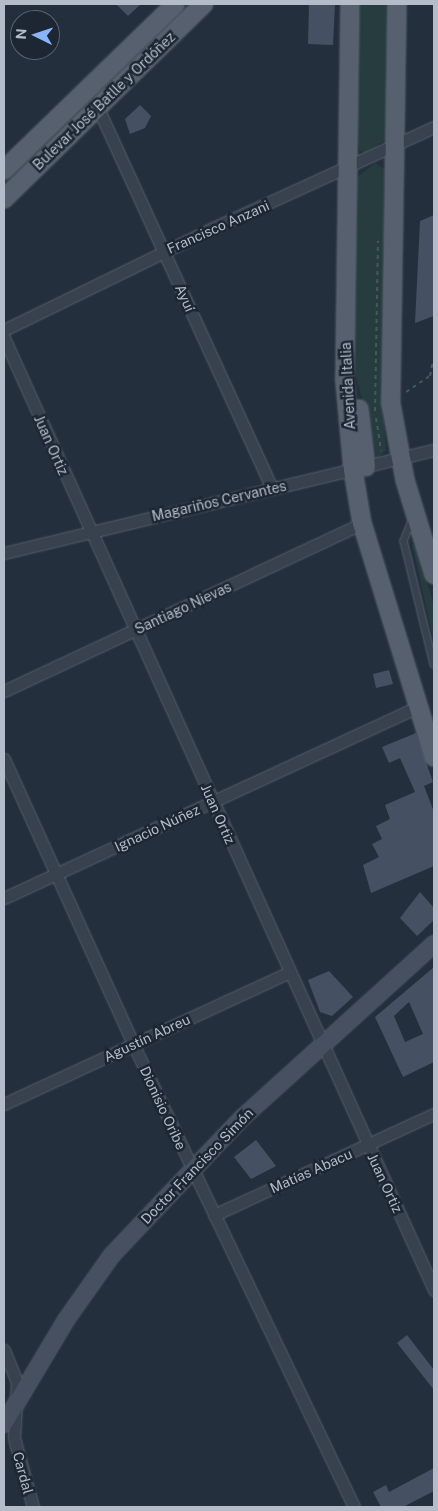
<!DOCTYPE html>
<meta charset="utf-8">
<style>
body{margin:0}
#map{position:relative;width:438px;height:1511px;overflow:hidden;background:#242f3e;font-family:"Public Sans",sans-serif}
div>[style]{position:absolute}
.green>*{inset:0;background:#263c3f}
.building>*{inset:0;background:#455162}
.path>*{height:2px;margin-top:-1px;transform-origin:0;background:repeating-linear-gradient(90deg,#44595c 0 4px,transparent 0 8px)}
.roads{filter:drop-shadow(0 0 1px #565f6c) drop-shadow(0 0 1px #565f6c)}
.lane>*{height:5.5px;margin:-2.75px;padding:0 2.75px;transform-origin:2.75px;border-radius:2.75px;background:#38414e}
.street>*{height:11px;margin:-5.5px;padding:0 5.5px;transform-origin:5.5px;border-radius:5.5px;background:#38414e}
.secondary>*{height:16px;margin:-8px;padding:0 8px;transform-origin:8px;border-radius:8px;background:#465061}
.primary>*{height:18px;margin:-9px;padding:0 9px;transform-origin:9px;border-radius:9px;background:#56606e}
span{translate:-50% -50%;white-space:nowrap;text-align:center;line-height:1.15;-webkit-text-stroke:5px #1d2633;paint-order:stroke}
.street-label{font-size:14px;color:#b4bcc9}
.frame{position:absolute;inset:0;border:5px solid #b4bcc9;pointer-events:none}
.north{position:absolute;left:10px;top:10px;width:50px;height:50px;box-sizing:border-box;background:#1d2633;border:1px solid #59626f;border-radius:50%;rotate:274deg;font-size:14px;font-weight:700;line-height:20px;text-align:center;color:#b4bcc9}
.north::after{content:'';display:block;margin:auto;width:18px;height:22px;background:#8ab4f8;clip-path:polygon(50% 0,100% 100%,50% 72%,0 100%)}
</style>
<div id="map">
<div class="green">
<div style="clip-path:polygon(186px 4px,194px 4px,4px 190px,4px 182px)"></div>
<div style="clip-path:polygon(360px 4px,389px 4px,386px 140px,365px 153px,359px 150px,357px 139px)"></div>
<div style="clip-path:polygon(375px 163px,385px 169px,381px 381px,386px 450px,377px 459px,354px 368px,356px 178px)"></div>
<div style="clip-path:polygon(412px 544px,416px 544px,434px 606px,434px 642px)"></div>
</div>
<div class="building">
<div style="clip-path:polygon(116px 4px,141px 4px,128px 16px)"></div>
<div style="clip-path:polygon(309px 4px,335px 4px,333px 45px,308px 44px)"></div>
<div style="clip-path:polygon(140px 105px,151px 116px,145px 128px,130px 134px,125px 119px)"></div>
<div style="clip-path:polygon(434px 215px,434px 316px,415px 323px,420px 221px)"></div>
<div style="clip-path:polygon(389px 670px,393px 684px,376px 688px,373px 674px)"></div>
<div style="clip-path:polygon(416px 733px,433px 782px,424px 786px,434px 812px,434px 866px,371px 893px,363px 865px,379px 857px,372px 844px,382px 839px,376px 826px,390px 819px,385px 805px,415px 792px,400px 758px,389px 763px,382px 747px)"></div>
<div style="clip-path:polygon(420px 892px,434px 908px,434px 920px,417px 936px,400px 918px)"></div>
<div style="clip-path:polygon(evenodd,434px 967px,434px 1062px,403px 1077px,375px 1017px,434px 967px,409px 1002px,423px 1034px,405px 1042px,394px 1016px,409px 1002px)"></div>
<div style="clip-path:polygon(329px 971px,353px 997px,332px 1016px,320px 1012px,308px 980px)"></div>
<div style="clip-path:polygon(256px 1140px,276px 1166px,251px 1179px,234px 1157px)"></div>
<div style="clip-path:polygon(407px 1335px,434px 1370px,434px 1390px,397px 1343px)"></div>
<div style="clip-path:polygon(434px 1468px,434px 1491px,403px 1507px,381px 1507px,373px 1492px,386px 1485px,389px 1492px)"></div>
</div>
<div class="path">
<div style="left:406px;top:392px;width:29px;rotate:-34deg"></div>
<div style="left:430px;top:376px;width:15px;rotate:-79deg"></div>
<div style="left:375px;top:411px;width:170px;rotate:-89deg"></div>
<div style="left:376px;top:418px;width:33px;rotate:81deg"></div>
</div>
<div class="roads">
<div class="lane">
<div style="left:413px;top:519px;width:24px;rotate:112deg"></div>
<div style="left:404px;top:541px;width:127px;rotate:76.3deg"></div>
</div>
<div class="street">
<div style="left:97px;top:106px;width:421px;rotate:65.4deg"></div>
<div style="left:4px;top:330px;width:230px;rotate:-26deg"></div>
<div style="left:211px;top:229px;width:245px;rotate:-24.6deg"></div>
<div style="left:4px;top:338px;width:1045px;rotate:65.69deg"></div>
<div style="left:4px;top:553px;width:442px;rotate:-13.5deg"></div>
<div style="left:4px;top:691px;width:395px;rotate:-25.1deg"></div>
<div style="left:4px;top:759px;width:313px;rotate:65.6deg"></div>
<div style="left:133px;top:1044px;width:513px;rotate:64.48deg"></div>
<div style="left:4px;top:898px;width:456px;rotate:-24.8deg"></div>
<div style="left:4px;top:1104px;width:315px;rotate:-24.8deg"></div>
<div style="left:214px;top:1215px;width:242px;rotate:-24.7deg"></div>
<div style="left:4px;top:1350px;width:35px;rotate:68deg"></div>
<div style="left:17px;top:1383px;width:55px;rotate:93.1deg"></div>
<div style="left:14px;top:1438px;width:72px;rotate:74.6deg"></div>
</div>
<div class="secondary">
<div style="left:4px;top:1424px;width:121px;rotate:-59.2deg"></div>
<div style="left:66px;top:1320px;width:80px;rotate:-54.7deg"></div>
<div style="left:112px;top:1255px;width:187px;rotate:-46.5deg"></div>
<div style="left:241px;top:1119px;width:261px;rotate:-42.2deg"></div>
</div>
<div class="primary">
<div style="left:350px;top:4px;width:378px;rotate:90.8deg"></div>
<div style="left:345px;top:382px;width:88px;rotate:84.8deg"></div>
<div style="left:353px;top:470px;width:54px;rotate:80.4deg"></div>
<div style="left:362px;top:523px;width:245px;rotate:72.9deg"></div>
<div style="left:397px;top:4px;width:400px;rotate:90.9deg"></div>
<div style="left:391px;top:404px;width:77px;rotate:79.6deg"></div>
<div style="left:405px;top:480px;width:99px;rotate:73deg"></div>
<div style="left:4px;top:170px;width:238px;rotate:-44.1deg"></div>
<div style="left:4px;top:199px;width:279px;rotate:-44.3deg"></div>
<div style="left:359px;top:409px;width:58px;rotate:83.1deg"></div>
</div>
</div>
<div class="street-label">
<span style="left:104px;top:101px;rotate:-44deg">Bulevar José Batlle y Ordóñez</span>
<span style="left:218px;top:227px;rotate:-24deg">Francisco Anzani</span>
<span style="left:185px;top:298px;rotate:66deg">Ayuí</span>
<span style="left:348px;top:386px;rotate:-93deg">Avenida Italia</span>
<span style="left:51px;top:445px;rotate:66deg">Juan Ortiz</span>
<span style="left:219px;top:501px;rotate:-13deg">Magariños Cervantes</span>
<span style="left:183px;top:608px;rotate:-25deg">Santiago Nievas</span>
<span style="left:218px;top:814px;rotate:66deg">Juan Ortiz</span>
<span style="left:157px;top:828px;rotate:-25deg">Ignacio Núñez</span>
<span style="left:147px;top:1038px;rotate:-25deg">Agustín Abreu</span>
<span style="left:163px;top:1108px;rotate:65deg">Dionisio Oribe</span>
<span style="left:197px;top:1166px;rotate:-46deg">Doctor Francisco Simón</span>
<span style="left:311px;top:1171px;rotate:-24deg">Matías Abacu</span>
<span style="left:385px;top:1183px;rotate:65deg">Juan Ortiz</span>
<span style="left:23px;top:1473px;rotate:75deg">Cardal</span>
</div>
<div class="frame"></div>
<div class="north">N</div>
</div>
